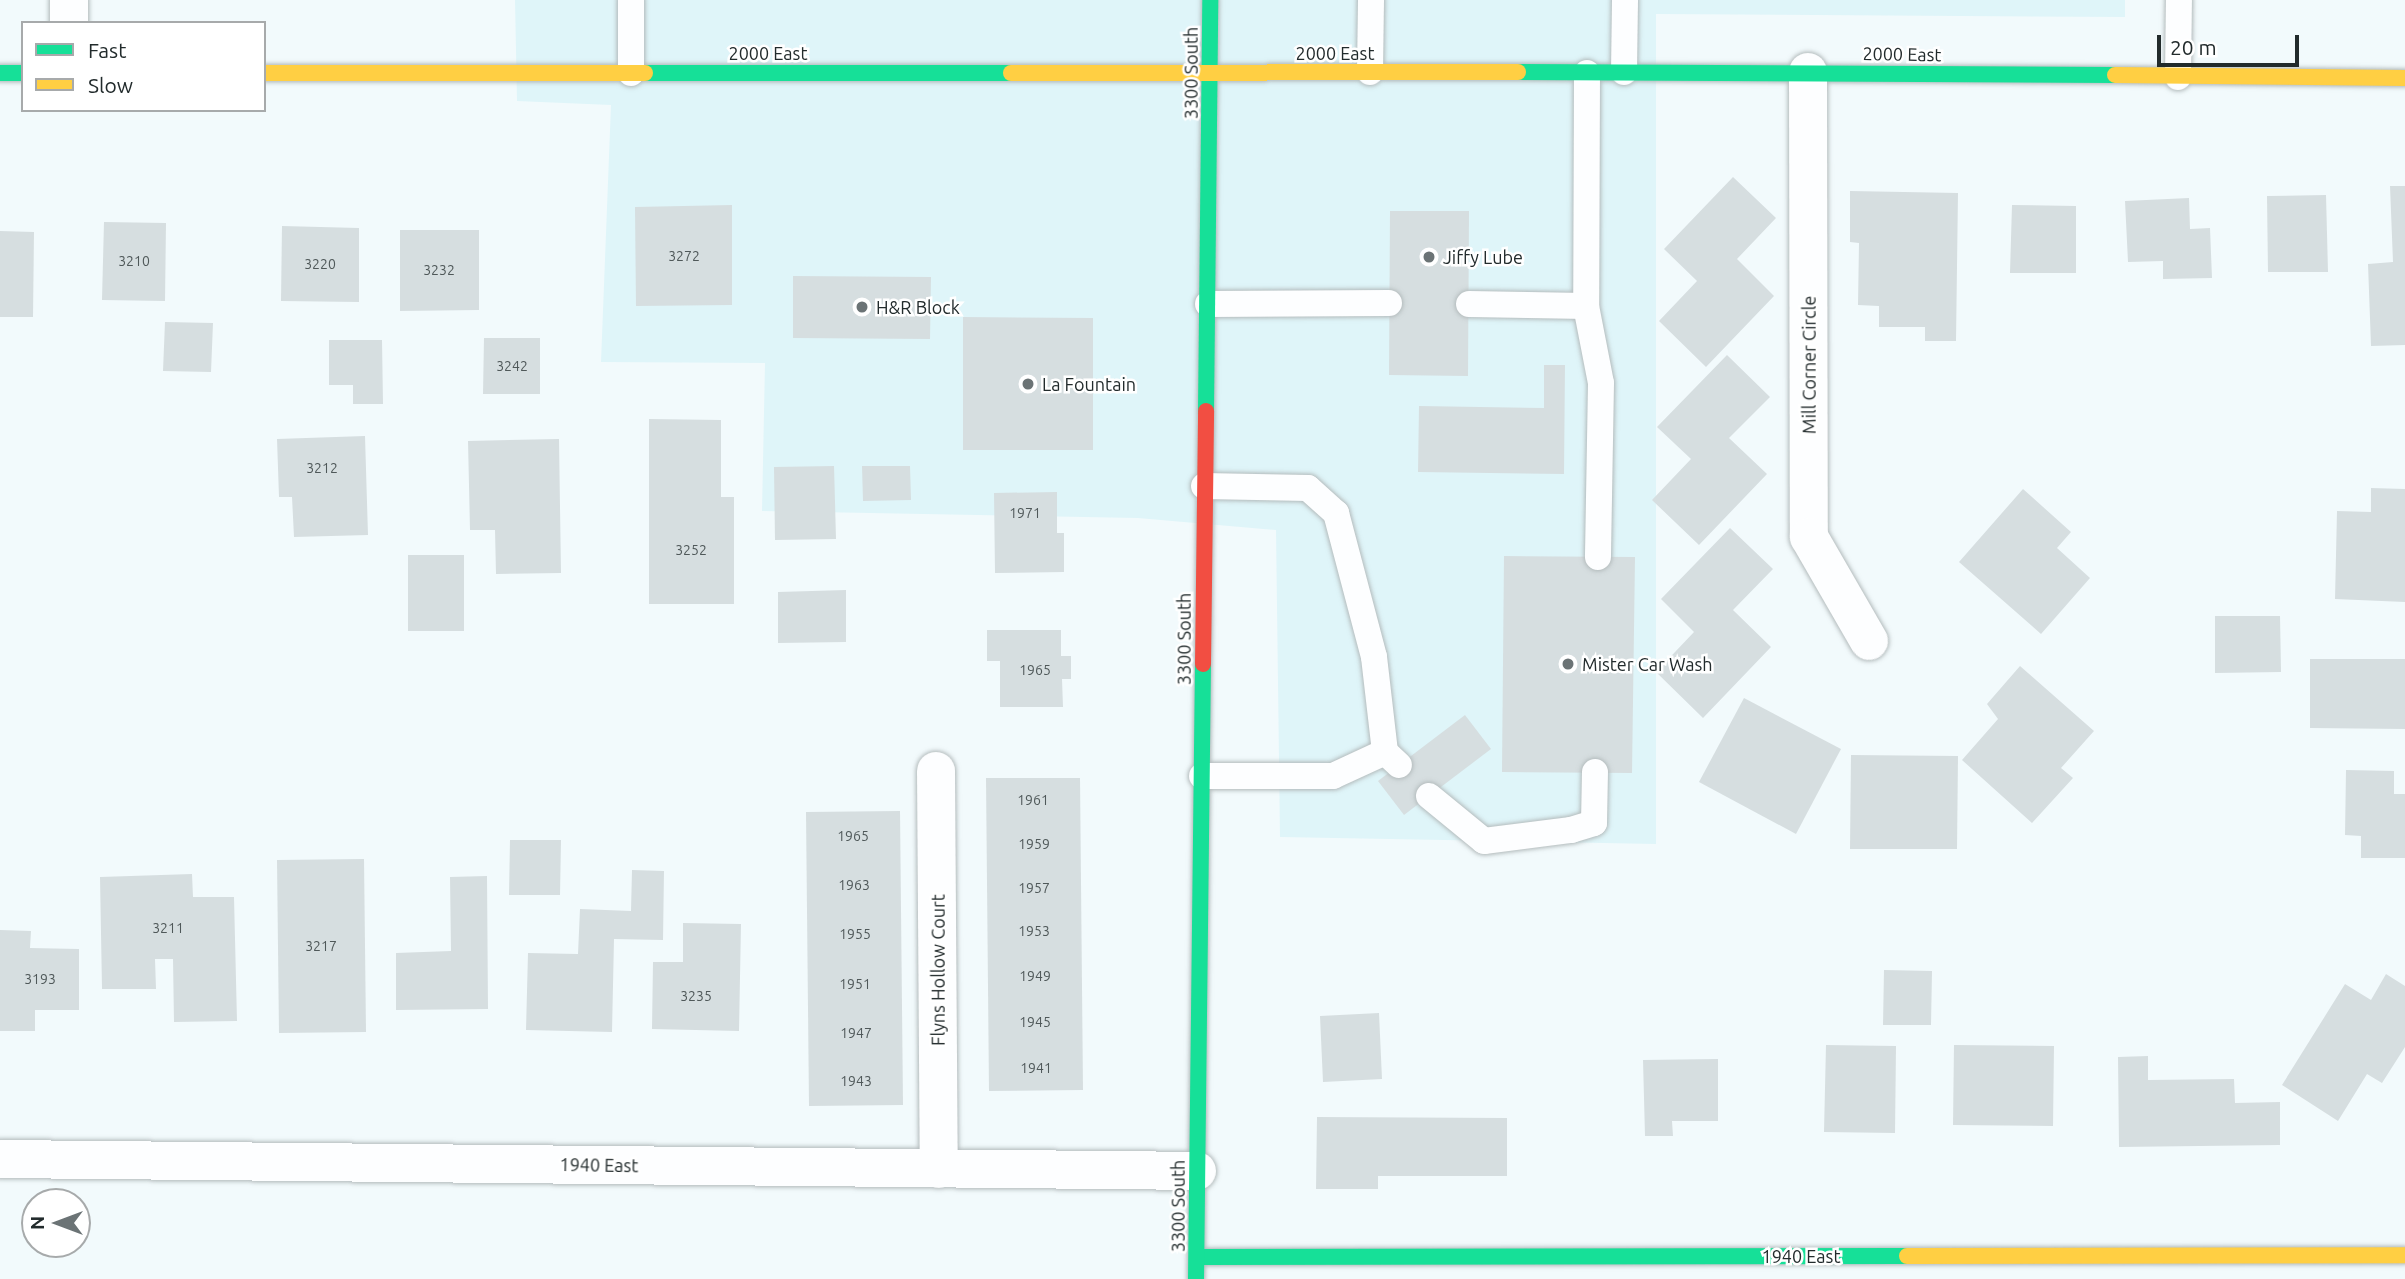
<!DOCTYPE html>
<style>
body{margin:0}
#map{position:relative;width:2405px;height:1279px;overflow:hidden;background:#f2fafc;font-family:Ubuntu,sans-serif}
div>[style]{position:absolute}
.built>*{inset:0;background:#dff5f9}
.building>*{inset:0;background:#d6dee0}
.roads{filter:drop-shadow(0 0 2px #b4bcbd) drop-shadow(0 0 2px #b4bcbd)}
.lane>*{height:26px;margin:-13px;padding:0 13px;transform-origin:13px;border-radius:13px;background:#fdfeff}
.street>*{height:38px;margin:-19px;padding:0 19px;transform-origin:19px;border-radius:19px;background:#fdfeff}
.fast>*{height:16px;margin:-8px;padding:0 8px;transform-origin:8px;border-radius:8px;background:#16e098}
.slow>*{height:16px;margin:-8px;padding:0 8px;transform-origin:8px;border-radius:8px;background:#ffcf43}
.jam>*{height:16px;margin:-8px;padding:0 8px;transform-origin:8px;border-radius:8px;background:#f24e42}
.dots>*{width:19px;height:19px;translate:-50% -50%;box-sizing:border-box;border:4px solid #fff;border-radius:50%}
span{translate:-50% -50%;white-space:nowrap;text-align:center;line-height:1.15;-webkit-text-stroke:5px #fff;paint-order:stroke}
.number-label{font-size:14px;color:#4f5859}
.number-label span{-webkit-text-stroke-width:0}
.street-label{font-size:18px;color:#222b2c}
.poi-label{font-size:18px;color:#222b2c}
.left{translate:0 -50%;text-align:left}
.legend{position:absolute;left:21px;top:21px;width:245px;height:91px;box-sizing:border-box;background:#fff;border:2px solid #a7aaab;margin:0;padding:9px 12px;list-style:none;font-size:21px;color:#222b2c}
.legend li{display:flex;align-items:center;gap:14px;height:35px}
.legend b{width:35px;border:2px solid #a7aaab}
.north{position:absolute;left:21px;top:1188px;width:70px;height:70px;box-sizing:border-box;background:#fff;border:2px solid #a7aaab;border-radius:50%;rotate:270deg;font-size:19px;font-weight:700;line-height:28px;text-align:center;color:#222b2c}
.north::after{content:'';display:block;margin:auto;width:24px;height:32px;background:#6b7375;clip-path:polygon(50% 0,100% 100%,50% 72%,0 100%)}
.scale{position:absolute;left:2157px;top:35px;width:142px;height:32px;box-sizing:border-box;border:4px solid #222b2c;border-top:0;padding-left:9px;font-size:21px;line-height:24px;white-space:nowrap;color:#222b2c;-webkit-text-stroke:5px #fff;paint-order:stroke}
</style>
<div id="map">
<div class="built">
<div style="clip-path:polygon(515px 0,2125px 0,2125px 17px,1656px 14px,1656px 844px,1280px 837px,1276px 530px,1138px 518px,762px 511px,765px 363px,601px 362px,611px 105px,517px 101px)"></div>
</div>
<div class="building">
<div style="clip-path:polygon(1733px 177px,1776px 218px,1737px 259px,1774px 296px,1706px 367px,1659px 321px,1697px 281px,1664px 249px)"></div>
<div style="clip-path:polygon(2390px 186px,2405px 186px,2405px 345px,2371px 346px,2368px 264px,2393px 262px)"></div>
<div style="clip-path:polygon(1850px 191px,1958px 193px,1956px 341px,1925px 341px,1925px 327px,1879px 327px,1879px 306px,1858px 305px,1859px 243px,1850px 242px)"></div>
<div style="clip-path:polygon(2326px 195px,2328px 272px,2268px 272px,2267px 196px)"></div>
<div style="clip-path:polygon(2189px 198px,2190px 229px,2210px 228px,2212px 278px,2163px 279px,2163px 261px,2128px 262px,2125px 201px)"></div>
<div style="clip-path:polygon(732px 205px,732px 305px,636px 306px,635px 207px)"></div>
<div style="clip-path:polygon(2012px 205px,2076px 206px,2076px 273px,2010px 273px)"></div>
<div style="clip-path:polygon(1390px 211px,1469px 211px,1468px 376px,1389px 375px)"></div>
<div style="clip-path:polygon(104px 222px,166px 223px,165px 301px,102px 300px)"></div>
<div style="clip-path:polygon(282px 226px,359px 228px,359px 302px,281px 301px)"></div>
<div style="clip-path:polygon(400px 230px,479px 230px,479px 310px,400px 311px)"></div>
<div style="clip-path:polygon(0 231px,34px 232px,33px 317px,0 317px)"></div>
<div style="clip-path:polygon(793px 276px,931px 277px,930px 339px,793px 338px)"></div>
<div style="clip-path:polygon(963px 317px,1093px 318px,1093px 450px,963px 450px)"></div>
<div style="clip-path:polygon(165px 322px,213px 323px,211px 372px,163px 371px)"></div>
<div style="clip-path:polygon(484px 338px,540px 338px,540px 394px,483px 394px)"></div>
<div style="clip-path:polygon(329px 340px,382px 340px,383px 404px,353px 404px,353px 385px,329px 385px)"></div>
<div style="clip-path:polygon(1727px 355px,1770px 397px,1729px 438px,1767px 474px,1699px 545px,1652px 500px,1691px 459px,1657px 427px)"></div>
<div style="clip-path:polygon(1544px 365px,1565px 365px,1564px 474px,1418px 472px,1419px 406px,1544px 408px)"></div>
<div style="clip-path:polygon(649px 419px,721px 420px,721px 497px,734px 497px,734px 604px,649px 604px)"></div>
<div style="clip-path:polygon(365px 436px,368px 535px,294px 537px,292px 497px,279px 497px,277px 439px)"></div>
<div style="clip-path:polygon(559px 439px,561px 573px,496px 574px,495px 530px,470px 530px,468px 441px)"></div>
<div style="clip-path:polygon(834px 466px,836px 539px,775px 540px,774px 467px)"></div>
<div style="clip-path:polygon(862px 466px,910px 466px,911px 500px,863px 501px)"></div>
<div style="clip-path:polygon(2371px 488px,2405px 489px,2405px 602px,2335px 599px,2337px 511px,2371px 512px)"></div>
<div style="clip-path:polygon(2023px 489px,2071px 532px,2057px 548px,2090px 578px,2041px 634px,1959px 562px)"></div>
<div style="clip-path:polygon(1057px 492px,1057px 533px,1064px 533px,1064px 572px,995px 573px,994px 493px)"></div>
<div style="clip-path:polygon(1730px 528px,1773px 569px,1733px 610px,1771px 647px,1703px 718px,1656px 672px,1694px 632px,1661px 599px)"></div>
<div style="clip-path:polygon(408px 555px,464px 555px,464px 631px,408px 631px)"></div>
<div style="clip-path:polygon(1504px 556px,1635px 557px,1632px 773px,1502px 772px)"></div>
<div style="clip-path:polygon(846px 590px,846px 642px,778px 643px,778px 592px)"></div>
<div style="clip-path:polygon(2215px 616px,2280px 616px,2281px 672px,2215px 673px)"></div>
<div style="clip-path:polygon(987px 630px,1061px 630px,1061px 656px,1071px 656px,1071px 679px,1062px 679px,1063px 707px,1000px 707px,1000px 661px,987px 661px)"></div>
<div style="clip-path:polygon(2310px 659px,2405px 659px,2405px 729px,2310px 728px)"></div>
<div style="clip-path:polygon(2020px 666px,2094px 731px,2061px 768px,2073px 778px,2032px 823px,1962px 760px,1998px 719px,1987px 704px)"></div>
<div style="clip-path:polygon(1744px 698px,1841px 749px,1796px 834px,1699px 782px)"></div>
<div style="clip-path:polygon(1465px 715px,1491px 749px,1404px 815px,1378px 781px)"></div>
<div style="clip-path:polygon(1851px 755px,1958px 756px,1957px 849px,1850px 849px)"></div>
<div style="clip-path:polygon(2346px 770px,2394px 771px,2394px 794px,2405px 794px,2405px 858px,2361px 858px,2361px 836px,2345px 835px)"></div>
<div style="clip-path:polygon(986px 778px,1080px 778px,1083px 1090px,989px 1091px)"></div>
<div style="clip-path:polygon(900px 811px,903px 1105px,809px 1106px,806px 812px)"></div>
<div style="clip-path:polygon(510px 840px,561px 840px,560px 895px,509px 895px)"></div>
<div style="clip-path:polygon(364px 859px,366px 1032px,279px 1033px,277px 860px)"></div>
<div style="clip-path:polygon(632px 870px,664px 871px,663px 940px,614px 939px,612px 1032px,526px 1030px,528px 953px,578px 954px,580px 909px,631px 911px)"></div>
<div style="clip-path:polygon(192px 874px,193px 897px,234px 897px,237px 1021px,174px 1022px,173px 959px,155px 959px,156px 989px,102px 989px,100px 877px)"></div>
<div style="clip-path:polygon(487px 876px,488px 1009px,396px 1010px,396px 953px,451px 951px,450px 877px)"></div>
<div style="clip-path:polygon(683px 923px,741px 924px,739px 1031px,652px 1029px,653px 962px,683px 962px)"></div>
<div style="clip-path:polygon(0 930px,31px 931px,30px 948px,79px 949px,79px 1010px,35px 1010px,35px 1031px,0 1031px)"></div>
<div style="clip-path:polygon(1884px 970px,1932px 971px,1931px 1025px,1883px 1025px)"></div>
<div style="clip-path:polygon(2386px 974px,2405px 986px,2405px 1047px,2382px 1083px,2367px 1074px,2338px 1121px,2282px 1085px,2345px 984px,2371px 1000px)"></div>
<div style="clip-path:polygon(1379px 1013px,1382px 1079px,1323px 1082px,1320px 1016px)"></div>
<div style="clip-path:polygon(1826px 1045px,1896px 1046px,1895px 1133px,1824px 1132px)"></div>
<div style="clip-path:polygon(1954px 1045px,2054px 1046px,2053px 1126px,1953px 1125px)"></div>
<div style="clip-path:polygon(2148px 1056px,2148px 1080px,2234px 1079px,2235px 1103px,2280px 1102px,2280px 1145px,2119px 1147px,2118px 1057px)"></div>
<div style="clip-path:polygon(1718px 1059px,1718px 1121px,1672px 1121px,1673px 1136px,1645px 1136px,1643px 1060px)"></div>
<div style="clip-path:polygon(1317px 1117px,1507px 1118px,1507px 1176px,1378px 1176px,1378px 1189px,1316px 1189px)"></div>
</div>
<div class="roads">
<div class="lane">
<div style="left:1370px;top:72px;width:72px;rotate:-89.2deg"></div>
<div style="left:1624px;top:72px;width:72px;rotate:-89.2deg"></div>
<div style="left:631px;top:73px;width:73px;rotate:-90deg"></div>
<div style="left:1587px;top:73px;width:233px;rotate:90.2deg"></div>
<div style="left:1586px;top:306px;width:78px;rotate:79deg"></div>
<div style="left:1601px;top:383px;width:174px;rotate:91deg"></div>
<div style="left:2178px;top:77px;width:77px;rotate:-89.3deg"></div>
<div style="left:1208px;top:304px;width:181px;rotate:-0.3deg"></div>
<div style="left:1469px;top:304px;width:117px;rotate:1deg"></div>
<div style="left:1204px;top:486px;width:104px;rotate:1.1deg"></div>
<div style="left:1308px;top:488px;width:38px;rotate:42deg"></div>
<div style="left:1336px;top:513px;width:149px;rotate:75.2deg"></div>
<div style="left:1374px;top:657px;width:96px;rotate:83.4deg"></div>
<div style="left:1385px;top:752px;width:19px;rotate:43deg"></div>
<div style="left:1202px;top:776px;width:131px"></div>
<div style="left:1333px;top:776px;width:57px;rotate:-24.8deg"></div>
<div style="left:1429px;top:796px;width:71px;rotate:39.3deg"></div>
<div style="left:1484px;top:841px;width:88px;rotate:-7.2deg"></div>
<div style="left:1571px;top:830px;width:24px;rotate:-17deg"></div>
<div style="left:1594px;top:823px;width:51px;rotate:-88.9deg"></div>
</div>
<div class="street">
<div style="left:69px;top:0;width:23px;rotate:90deg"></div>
<div style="left:1808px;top:72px;width:465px;rotate:89.9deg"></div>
<div style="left:1809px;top:537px;width:120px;rotate:60deg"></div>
<div style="left:936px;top:771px;width:398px;rotate:89.6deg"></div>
<div style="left:0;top:1159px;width:1197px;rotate:0.57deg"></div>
</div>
<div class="fast">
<div style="left:1518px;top:72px;width:597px;rotate:0.29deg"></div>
<div style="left:0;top:73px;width:23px"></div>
<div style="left:645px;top:73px;width:366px"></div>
<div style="left:1206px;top:411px;width:411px;rotate:-89.4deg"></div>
<div style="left:1197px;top:1257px;width:710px;rotate:-0.08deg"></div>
<div style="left:1196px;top:1279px;width:615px;rotate:-89.35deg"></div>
</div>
<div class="slow">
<div style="left:264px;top:73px;width:381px"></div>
<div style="left:1011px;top:73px;width:507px;rotate:-0.11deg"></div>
<div style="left:2115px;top:75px;width:290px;rotate:0.6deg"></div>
<div style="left:1907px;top:1256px;width:498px;rotate:-0.1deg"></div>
</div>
<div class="jam">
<div style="left:1203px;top:664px;width:253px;rotate:-89.3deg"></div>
</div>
</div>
<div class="dots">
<div style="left:1429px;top:257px;background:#6b7375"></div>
<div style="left:862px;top:307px;background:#6b7375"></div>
<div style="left:1028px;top:384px;background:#6b7375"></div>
<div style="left:1568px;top:664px;background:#6b7375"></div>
</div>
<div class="number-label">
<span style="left:684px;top:256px">3272</span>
<span style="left:134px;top:261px">3210</span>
<span style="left:320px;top:264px">3220</span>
<span style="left:439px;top:270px">3232</span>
<span style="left:512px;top:366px">3242</span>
<span style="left:322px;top:468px">3212</span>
<span style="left:1025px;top:513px">1971</span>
<span style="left:691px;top:550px">3252</span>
<span style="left:1035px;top:670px">1965</span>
<span style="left:1033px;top:800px">1961</span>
<span style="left:853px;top:836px">1965</span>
<span style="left:1034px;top:844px">1959</span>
<span style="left:854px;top:885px">1963</span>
<span style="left:1034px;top:888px">1957</span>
<span style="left:168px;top:928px">3211</span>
<span style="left:1034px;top:931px">1953</span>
<span style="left:855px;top:934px">1955</span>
<span style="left:321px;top:946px">3217</span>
<span style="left:1035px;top:976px">1949</span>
<span style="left:40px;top:979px">3193</span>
<span style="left:855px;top:984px">1951</span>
<span style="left:696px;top:996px">3235</span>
<span style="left:1035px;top:1022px">1945</span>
<span style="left:856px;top:1033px">1947</span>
<span style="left:1036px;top:1068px">1941</span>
<span style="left:856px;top:1081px">1943</span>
</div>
<div class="street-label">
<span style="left:768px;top:53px">2000 East</span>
<span style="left:1335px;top:53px">2000 East</span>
<span style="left:1902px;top:54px;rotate:1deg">2000 East</span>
<span style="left:1191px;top:73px;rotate:-90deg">3300 South</span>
<span style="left:1809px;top:365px;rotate:-90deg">Mill Corner Circle</span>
<span style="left:1184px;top:639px;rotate:-90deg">3300 South</span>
<span style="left:938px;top:970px;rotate:-90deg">Flyns Hollow Court</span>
<span style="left:599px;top:1165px;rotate:1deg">1940 East</span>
<span style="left:1178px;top:1206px;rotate:-90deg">3300 South</span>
<span style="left:1801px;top:1256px">1940 East</span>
</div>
<div class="poi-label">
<span class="left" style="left:1443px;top:257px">Jiffy Lube</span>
<span class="left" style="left:876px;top:307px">H&amp;R Block</span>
<span class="left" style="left:1042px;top:384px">La Fountain</span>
<span class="left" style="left:1582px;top:664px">Mister Car Wash</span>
</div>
<ul class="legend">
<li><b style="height:9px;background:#16e098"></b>Fast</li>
<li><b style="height:9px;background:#ffcf43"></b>Slow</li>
</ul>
<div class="north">N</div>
<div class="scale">20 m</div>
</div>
